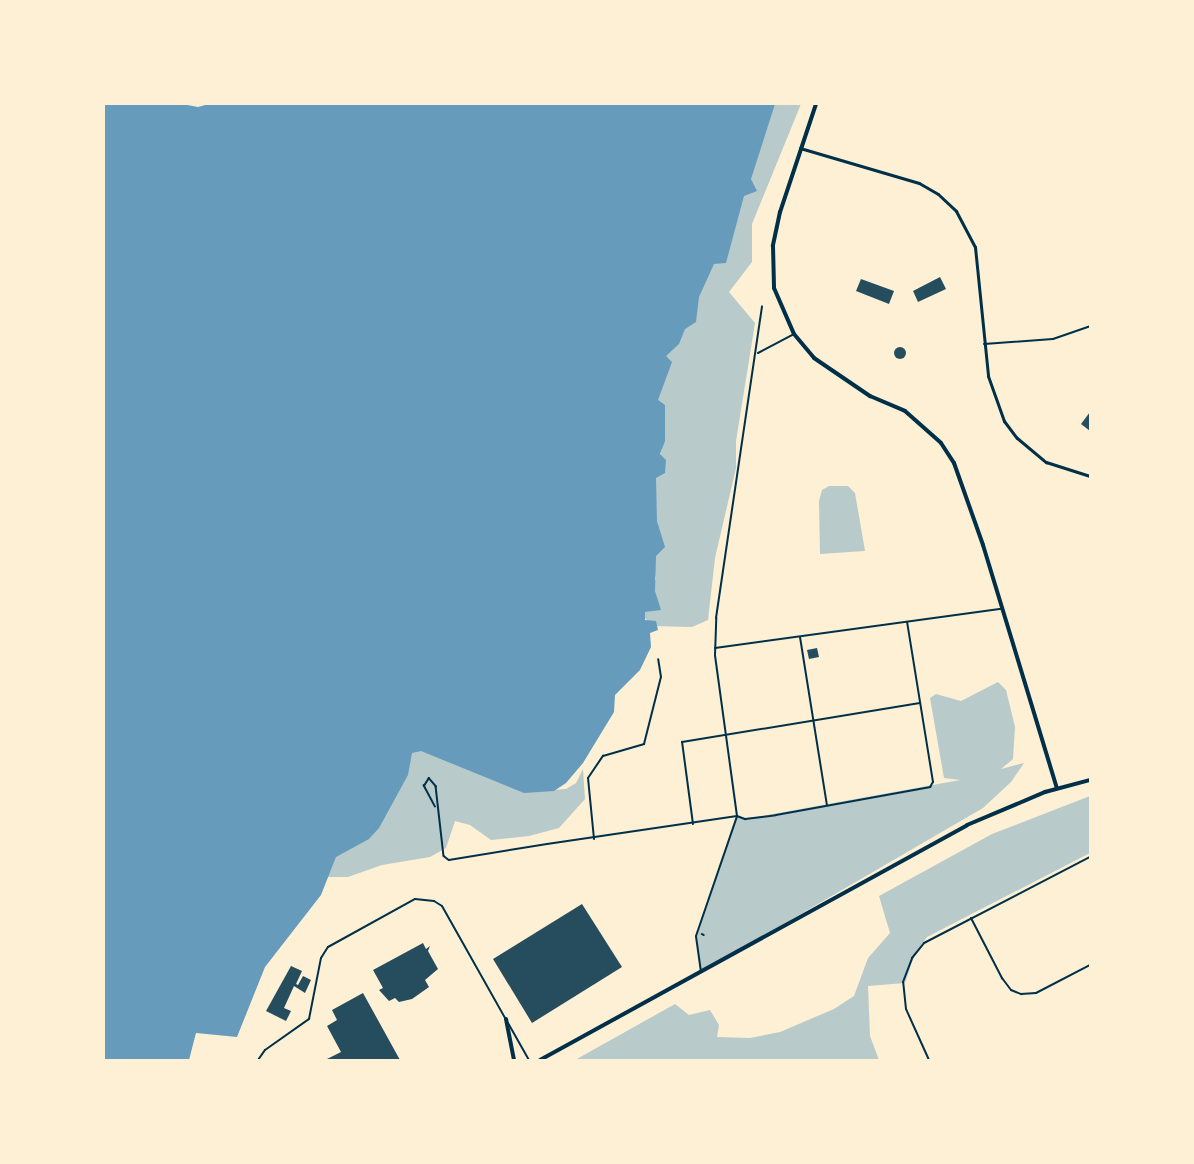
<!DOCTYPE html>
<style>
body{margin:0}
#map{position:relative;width:1194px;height:1164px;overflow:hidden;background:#fdf0d5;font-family:Poppins,sans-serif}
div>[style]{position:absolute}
.green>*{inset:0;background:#b9caca}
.water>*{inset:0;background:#669bbc}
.building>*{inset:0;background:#264d5e}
.round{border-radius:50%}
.path>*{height:1.5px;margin:-0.75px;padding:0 0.75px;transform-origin:0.75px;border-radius:0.75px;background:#003049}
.service>*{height:1.5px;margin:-0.75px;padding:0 0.75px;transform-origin:0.75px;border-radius:0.75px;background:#003049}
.minor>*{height:2px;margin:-1px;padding:0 1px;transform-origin:1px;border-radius:1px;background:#003049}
.tertiary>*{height:3px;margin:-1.5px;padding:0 1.5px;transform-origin:1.5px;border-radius:1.5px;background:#003049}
.secondary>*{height:4px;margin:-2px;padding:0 2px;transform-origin:2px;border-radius:2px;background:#003049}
.primary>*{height:4px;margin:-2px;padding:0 2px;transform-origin:2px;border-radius:2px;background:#003049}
span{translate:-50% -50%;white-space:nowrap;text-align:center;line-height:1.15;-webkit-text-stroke:5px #fdf0d5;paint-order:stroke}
.frame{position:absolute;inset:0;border:105px solid #fdf0d5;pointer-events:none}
</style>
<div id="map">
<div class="green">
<div style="clip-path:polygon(763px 104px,801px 104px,752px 224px,752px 262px,729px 292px,755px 323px,736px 441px,736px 468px,715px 558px,708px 620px,692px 627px,651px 626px,636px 606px,656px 579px,649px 547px,658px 524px,649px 492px,662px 449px,650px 388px)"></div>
<div style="clip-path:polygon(829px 486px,848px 486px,855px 493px,865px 551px,820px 554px,819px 501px,822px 490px)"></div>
<div style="clip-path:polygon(998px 682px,1006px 690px,1015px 727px,1013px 759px,1001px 769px,1024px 763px,1011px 782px,983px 808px,701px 972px,696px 936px,737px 816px,745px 819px,960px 780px,944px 778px,930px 698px,936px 694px,961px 701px)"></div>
<div style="clip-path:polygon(418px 742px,537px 791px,566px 789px,576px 783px,583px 769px,585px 799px,559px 828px,529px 836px,491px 840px,470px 825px,455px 821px,446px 848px,430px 857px,382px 865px,348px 877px,322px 877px,403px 753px)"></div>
<div style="clip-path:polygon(1090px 796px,1090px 853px,927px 937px,915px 953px,905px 983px,868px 986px,870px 1036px,879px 1060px,575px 1060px,675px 1004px,689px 1015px,710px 1010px,719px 1025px,717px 1037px,750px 1038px,780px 1032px,834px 1009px,854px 996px,868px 958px,890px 933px,879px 896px,992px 834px)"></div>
</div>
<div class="water">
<div style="clip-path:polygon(104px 104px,182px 104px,198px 107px,209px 104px,775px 104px,751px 179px,757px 191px,744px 196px,726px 263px,714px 264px,699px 297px,696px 322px,685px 329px,679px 344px,666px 356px,672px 362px,658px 400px,665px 405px,665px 441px,660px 454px,666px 460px,665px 473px,656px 478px,657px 521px,665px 547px,656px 556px,655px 591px,661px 610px,645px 612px,645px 620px,656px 621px,658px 630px,650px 633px,651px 647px,640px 670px,615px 695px,614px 712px,583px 763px,566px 783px,554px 791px,524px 793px,421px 751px,412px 753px,408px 775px,379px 828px,369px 839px,336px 857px,321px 895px,265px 967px,237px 1037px,196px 1033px,189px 1060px,104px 1060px)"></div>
</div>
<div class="building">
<div style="clip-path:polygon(940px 277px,946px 289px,918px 302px,913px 291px)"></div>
<div style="clip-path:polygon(861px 279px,894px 291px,889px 304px,856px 291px)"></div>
<div class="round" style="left:894px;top:347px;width:12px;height:12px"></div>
<div style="clip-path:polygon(1090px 412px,1090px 431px,1081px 424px)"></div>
<div style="clip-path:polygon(817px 648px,819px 657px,809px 659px,807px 650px)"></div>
<div style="clip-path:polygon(582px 904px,622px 967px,532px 1023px,493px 959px)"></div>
<div style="clip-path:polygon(423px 943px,426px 949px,430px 946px,428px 951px,438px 969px,425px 980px,429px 987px,412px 999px,399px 1002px,395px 998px,389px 1001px,379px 990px,383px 988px,373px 970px)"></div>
<div style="clip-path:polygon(291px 966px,302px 971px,296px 984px,298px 985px,303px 976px,311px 980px,305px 993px,294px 986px,284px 1008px,291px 1011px,286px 1021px,266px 1011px)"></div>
<div style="clip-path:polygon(363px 993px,400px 1060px,325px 1060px,341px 1052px,327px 1026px,337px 1020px,332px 1010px)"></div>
</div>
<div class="path">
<div style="left:702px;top:934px;width:2px;rotate:27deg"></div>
</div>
<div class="service">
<div style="left:435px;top:807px;width:24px;rotate:-118deg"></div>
<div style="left:424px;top:786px;width:9px;rotate:-58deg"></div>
<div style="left:429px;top:778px;width:11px;rotate:49deg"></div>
<div style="left:436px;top:786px;width:70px;rotate:83.5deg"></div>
<div style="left:444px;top:856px;width:6px;rotate:39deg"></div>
<div style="left:449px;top:860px;width:99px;rotate:-9.3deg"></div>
</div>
<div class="minor">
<div style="left:984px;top:344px;width:69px;rotate:-4.1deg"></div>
<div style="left:1053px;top:339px;width:39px;rotate:-19deg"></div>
<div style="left:758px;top:353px;width:41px;rotate:-27.8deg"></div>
<div style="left:800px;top:637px;width:170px;rotate:80.9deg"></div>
<div style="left:715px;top:648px;width:289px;rotate:-7.8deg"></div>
<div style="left:693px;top:824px;width:83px;rotate:-97.6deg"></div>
<div style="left:682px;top:742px;width:241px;rotate:-9.3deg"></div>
<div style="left:594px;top:839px;width:61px;rotate:-95.6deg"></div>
<div style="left:588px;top:778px;width:27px;rotate:-56deg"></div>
<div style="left:603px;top:756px;width:43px;rotate:-16.3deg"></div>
<div style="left:644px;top:744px;width:69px;rotate:-75.8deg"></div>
<div style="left:661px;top:677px;width:18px;rotate:-99deg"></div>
<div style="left:547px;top:844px;width:192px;rotate:-8.4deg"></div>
<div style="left:737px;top:816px;width:9px;rotate:21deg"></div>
<div style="left:745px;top:819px;width:31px;rotate:-7deg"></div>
<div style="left:776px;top:815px;width:157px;rotate:-10.3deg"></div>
<div style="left:930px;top:787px;width:6px;rotate:-59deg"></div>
<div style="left:933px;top:782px;width:162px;rotate:-99.2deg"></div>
<div style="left:971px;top:918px;width:68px;rotate:62.7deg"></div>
<div style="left:1002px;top:978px;width:15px;rotate:53deg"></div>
<div style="left:1011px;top:990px;width:11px;rotate:22deg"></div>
<div style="left:1021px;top:994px;width:15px;rotate:-4deg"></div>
<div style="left:1036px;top:993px;width:61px;rotate:-27.4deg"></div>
<div style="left:701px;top:972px;width:36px;rotate:-98deg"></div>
<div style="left:696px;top:936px;width:127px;rotate:-71.1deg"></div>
<div style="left:737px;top:816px;width:162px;rotate:-97.8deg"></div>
<div style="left:715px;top:655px;width:37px;rotate:-88deg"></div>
<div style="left:716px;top:618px;width:315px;rotate:-81.6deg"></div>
<div style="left:508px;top:1023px;width:43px;rotate:60.4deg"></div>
<div style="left:258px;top:1060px;width:12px;rotate:-55deg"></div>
<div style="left:265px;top:1050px;width:54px;rotate:-35.2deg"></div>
<div style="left:309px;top:1019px;width:62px;rotate:-78.9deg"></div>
<div style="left:321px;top:958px;width:13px;rotate:-58deg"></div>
<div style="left:328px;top:947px;width:99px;rotate:-28.9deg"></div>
<div style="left:415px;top:899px;width:19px;rotate:6deg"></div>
<div style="left:434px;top:901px;width:9px;rotate:32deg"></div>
<div style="left:442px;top:906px;width:129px;rotate:60.6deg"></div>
<div style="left:929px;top:1060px;width:56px;rotate:-114.3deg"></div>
<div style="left:906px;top:1009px;width:27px;rotate:-96deg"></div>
<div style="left:903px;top:982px;width:26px;rotate:-69deg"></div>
<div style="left:912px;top:958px;width:19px;rotate:-51deg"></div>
<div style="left:924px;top:943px;width:187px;rotate:-27.4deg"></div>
</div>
<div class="tertiary">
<div style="left:800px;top:148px;width:124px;rotate:16.4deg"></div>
<div style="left:919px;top:183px;width:22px;rotate:30deg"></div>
<div style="left:938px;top:194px;width:25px;rotate:43deg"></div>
<div style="left:956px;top:211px;width:41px;rotate:62.2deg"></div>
<div style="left:975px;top:247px;width:130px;rotate:84.2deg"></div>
<div style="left:988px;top:376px;width:48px;rotate:70.4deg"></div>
<div style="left:1004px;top:421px;width:21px;rotate:53deg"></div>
<div style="left:1017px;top:438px;width:38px;rotate:40deg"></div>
<div style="left:1046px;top:462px;width:46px;rotate:17.7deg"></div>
</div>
<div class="secondary">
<div style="left:816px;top:104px;width:114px;rotate:108.4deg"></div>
<div style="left:780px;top:212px;width:35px;rotate:102deg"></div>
<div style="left:773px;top:246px;width:42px;rotate:88.6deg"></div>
<div style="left:774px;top:288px;width:50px;rotate:66.5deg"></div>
<div style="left:794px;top:334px;width:31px;rotate:50deg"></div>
<div style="left:814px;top:358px;width:68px;rotate:34.2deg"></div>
<div style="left:870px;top:396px;width:38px;rotate:23deg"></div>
<div style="left:905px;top:411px;width:48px;rotate:41.6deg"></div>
<div style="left:941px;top:443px;width:24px;rotate:57deg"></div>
<div style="left:954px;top:463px;width:87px;rotate:70.5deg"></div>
<div style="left:983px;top:545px;width:254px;rotate:73.1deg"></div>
<div style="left:540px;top:1060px;width:487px;rotate:-28.8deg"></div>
<div style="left:967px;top:825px;width:85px;rotate:-22.9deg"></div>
<div style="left:1045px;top:792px;width:47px;rotate:-14.9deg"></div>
</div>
<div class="primary">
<div style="left:506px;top:1019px;width:42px;rotate:79deg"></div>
</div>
<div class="frame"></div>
</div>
